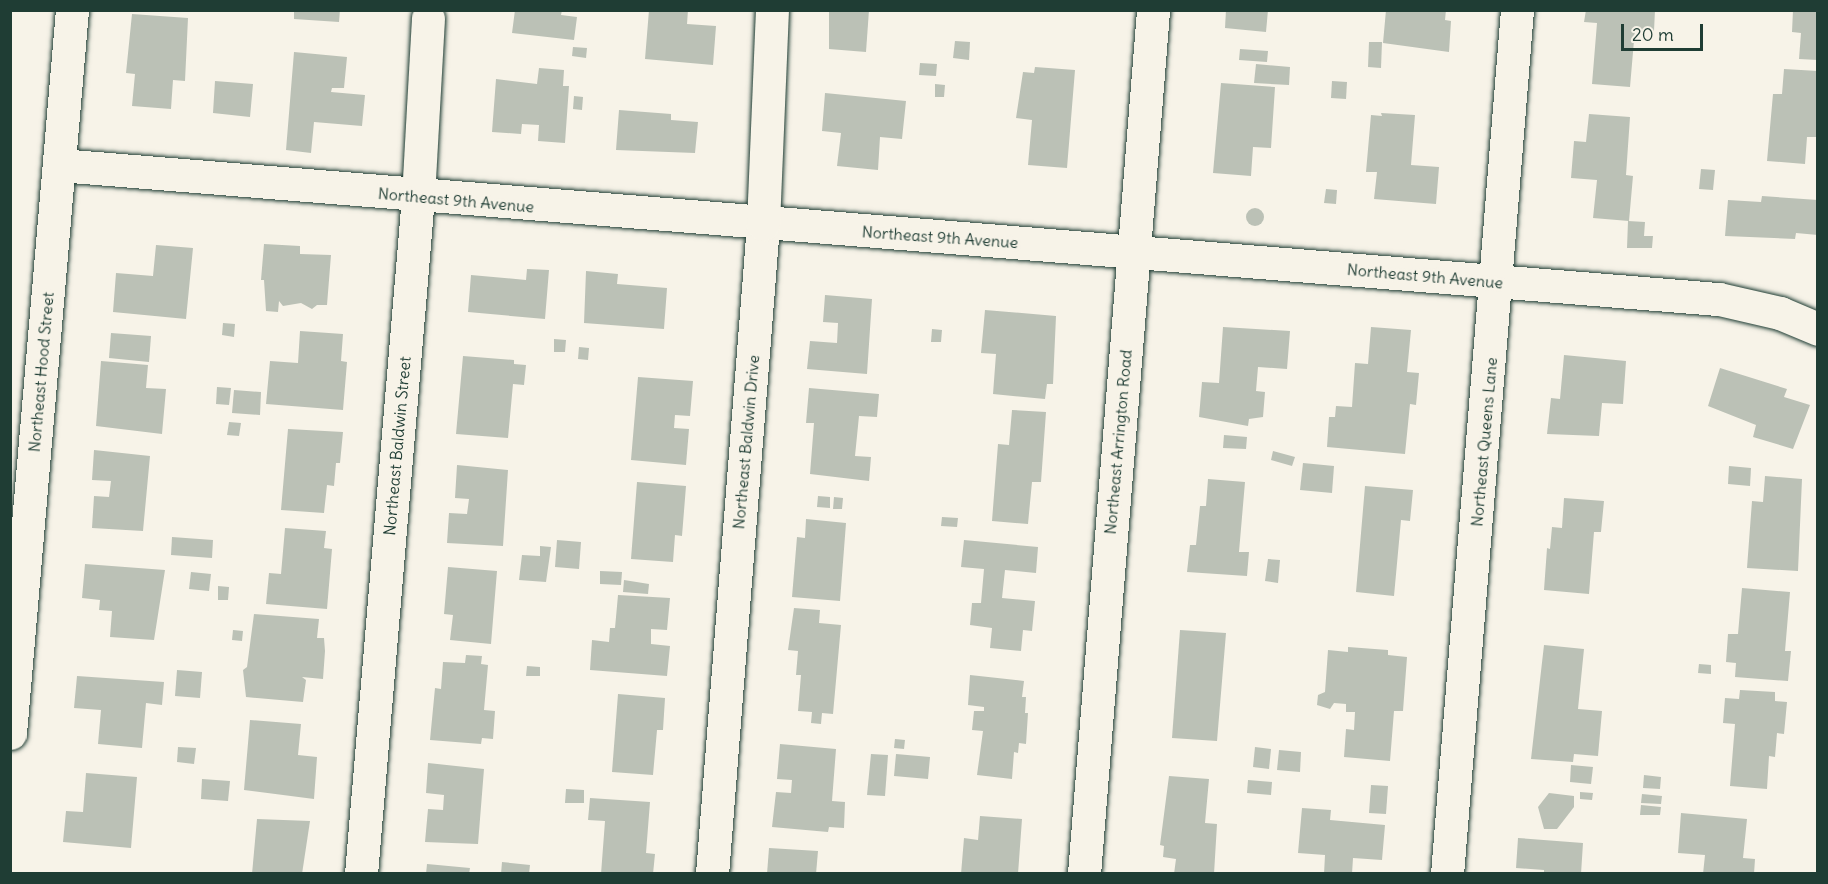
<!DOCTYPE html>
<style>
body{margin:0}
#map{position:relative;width:1828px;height:884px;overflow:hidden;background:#f7f3e8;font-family:Delius,sans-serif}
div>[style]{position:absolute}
.building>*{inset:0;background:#bbc1b6}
.round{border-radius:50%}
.roads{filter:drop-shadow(0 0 2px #1f3d34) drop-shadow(0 0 2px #1f3d34)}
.minor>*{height:33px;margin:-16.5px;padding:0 16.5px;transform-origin:16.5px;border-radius:16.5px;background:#f7f3e8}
span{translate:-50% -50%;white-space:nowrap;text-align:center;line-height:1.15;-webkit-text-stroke:6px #f7f3e8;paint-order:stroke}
.street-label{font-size:16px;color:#1f3d34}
.frame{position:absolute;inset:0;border:12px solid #1f3d34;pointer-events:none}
.scale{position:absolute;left:1621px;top:24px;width:82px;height:27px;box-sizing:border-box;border:3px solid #1f3d34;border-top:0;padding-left:8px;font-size:18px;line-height:21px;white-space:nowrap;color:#1f3d34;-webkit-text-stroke:4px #f7f3e8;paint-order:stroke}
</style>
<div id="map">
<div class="building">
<div style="clip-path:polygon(294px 10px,340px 10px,339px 22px,294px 19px)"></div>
<div style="clip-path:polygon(515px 10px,562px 10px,561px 15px,577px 17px,574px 40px,512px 33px)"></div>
<div style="clip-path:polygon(649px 10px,688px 10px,687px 24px,716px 26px,713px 65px,645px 59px)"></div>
<div style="clip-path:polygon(829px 10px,869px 10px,866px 52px,829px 49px)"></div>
<div style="clip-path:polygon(1226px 10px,1268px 10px,1266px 32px,1225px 28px)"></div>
<div style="clip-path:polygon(1386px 10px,1446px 10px,1445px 20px,1451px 21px,1449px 52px,1383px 43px)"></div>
<div style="clip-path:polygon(1586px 10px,1655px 10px,1654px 31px,1635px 29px,1630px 87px,1592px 84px,1597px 23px,1584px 22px)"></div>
<div style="clip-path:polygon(1793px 10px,1818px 10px,1818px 60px,1799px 59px,1801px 33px,1792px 32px)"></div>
<div style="clip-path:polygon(132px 14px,188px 18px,185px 81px,173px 80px,171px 109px,132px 106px,135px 74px,126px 73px)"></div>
<div style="clip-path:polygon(955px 41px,970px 42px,969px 60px,953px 58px)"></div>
<div style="clip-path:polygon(1369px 42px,1382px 42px,1381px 68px,1368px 67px)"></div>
<div style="clip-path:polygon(573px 47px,587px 48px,586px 58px,572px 56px)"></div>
<div style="clip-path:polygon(1240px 49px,1268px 51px,1267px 62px,1239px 60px)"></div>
<div style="clip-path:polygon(294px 52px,347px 57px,344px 88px,332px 88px,331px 92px,365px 95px,362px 126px,314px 122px,311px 153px,286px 150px)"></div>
<div style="clip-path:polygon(920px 63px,937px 64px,936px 76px,919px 75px)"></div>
<div style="clip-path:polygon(1256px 64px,1290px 67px,1289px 85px,1254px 83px)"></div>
<div style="clip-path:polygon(1035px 67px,1075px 70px,1067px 168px,1028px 165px,1032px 120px,1016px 118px,1023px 72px,1034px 73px)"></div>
<div style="clip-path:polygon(539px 68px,564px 70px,563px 86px,569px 86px,565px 143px,538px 141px,539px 125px,522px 124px,521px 134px,492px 132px,496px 79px,537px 84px)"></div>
<div style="clip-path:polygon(1784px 69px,1818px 71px,1818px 137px,1807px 137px,1805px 164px,1767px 161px,1773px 94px,1782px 94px)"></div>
<div style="clip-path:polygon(215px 81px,253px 84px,250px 117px,213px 113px)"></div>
<div style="clip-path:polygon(1332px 81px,1347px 82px,1346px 99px,1331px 98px)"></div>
<div style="clip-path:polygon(1221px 83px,1275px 87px,1271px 148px,1253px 147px,1251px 176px,1213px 173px)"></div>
<div style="clip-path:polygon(935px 84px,945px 85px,944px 97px,935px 97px)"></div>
<div style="clip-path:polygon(825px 93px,906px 101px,902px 139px,880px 137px,878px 170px,837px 166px,841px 133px,822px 131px)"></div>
<div style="clip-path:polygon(574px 96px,583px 97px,582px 110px,573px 109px)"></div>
<div style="clip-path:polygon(619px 110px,671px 114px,671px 120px,698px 122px,695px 153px,616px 150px)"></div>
<div style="clip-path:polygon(1381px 113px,1415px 115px,1411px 165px,1439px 167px,1436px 204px,1374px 199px,1377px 172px,1366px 172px,1371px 115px,1382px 116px)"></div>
<div style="clip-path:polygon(1589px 114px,1630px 117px,1626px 175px,1633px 176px,1629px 221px,1593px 218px,1597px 180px,1571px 178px,1574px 141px,1586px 142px)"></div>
<div style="clip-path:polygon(1701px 169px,1715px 170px,1713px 190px,1699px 189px)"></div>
<div style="clip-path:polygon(1326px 189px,1337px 190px,1336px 204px,1324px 203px)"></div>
<div style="clip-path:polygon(1762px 196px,1818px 200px,1818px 235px,1796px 233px,1795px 239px,1725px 236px,1728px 200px,1761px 202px)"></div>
<div class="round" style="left:1246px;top:208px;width:18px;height:18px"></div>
<div style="clip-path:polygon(1628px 221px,1645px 222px,1644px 236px,1653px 236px,1652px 248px,1627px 248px)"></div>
<div style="clip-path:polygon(264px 244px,300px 246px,300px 254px,331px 255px,327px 305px,317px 305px,312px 309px,301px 303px,283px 306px,279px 301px,278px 312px,266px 311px,264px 280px,261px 280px)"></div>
<div style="clip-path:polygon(156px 245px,193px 248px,186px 319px,113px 312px,116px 273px,153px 276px)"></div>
<div style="clip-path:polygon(527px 269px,549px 270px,545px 319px,468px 312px,471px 275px,526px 280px)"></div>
<div style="clip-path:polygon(586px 271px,618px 274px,617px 284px,667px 288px,664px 329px,584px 323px)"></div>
<div style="clip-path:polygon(825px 295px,872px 299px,867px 374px,807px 369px,810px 341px,837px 343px,838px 323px,823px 322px)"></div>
<div style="clip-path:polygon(985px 310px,1056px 316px,1053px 384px,1047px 384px,1045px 399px,993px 394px,996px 354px,981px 353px)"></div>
<div style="clip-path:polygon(223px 323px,235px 324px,234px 337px,222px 335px)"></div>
<div style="clip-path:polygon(1223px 327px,1290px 331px,1287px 369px,1258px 367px,1256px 391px,1265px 392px,1263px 417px,1249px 419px,1248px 426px,1199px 417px,1202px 382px,1219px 383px)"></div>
<div style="clip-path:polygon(1371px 327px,1411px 330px,1407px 372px,1419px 373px,1416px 405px,1410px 404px,1405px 454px,1327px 447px,1329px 417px,1335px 417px,1336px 406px,1352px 407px,1355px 363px,1368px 364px)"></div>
<div style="clip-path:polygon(932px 329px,942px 330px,941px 342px,931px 342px)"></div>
<div style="clip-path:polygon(300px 331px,343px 334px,341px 361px,347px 362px,343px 410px,266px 404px,270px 361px,298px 363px)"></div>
<div style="clip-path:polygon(111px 333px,151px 336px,149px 362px,109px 358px)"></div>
<div style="clip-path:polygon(554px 339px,566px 340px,565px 352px,554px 352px)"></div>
<div style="clip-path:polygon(579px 347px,589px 348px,588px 360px,578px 359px)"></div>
<div style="clip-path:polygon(1564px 355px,1626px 361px,1623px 404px,1602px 403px,1599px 436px,1547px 434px,1551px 398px,1560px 399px)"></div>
<div style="clip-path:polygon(463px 356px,514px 360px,514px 364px,526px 365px,524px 385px,513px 384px,508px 438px,456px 434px)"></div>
<div style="clip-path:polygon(101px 361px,148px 365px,146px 388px,166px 389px,162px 434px,96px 426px)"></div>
<div style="clip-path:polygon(1720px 368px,1787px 389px,1784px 397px,1810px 405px,1793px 449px,1753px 437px,1756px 425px,1708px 406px)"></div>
<div style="clip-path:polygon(638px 377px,693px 381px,690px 416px,675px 415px,674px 428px,689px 429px,686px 465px,631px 460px)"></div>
<div style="clip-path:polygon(217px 387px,231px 388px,229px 405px,216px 404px)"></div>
<div style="clip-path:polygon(809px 388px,879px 394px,877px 417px,859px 416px,855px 456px,871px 457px,869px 481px,810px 474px,814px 423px,806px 423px)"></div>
<div style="clip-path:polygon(234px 390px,261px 392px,260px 415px,232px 413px)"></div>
<div style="clip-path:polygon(1012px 410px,1046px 412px,1041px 482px,1032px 482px,1028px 524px,992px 521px,998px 444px,1009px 445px)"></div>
<div style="clip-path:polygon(229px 422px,241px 423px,239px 436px,227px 435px)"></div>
<div style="clip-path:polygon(288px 429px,343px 432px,340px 463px,336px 463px,334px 486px,327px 485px,324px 513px,281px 510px)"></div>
<div style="clip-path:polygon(1224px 435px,1247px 437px,1246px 449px,1223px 448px)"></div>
<div style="clip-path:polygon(94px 450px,150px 456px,143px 531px,92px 528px,94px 496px,109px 497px,111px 481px,92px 480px)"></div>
<div style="clip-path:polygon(1273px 451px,1295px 457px,1292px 466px,1271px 460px)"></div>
<div style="clip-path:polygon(1303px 463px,1334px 466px,1332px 493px,1300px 490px)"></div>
<div style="clip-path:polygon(457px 465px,508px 470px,503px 546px,447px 543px,449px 513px,467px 514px,469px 499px,455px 498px)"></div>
<div style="clip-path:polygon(1729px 466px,1751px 468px,1750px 486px,1728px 484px)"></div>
<div style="clip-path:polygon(1765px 476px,1802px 479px,1798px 571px,1747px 568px,1752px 501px,1763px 502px)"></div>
<div style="clip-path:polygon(1208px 479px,1245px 482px,1239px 552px,1249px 552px,1247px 576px,1187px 572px,1190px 545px,1196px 545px,1200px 506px,1206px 506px)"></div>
<div style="clip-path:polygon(637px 482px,686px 486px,682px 536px,675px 535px,673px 562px,631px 559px)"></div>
<div style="clip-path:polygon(1365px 486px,1413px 490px,1410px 521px,1401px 520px,1394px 596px,1356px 592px)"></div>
<div style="clip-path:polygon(818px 496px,830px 497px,830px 508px,817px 507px)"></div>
<div style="clip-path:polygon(834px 497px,843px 498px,842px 509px,833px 509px)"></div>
<div style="clip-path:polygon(1564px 498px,1604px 501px,1601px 532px,1594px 532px,1589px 594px,1544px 590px,1547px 548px,1550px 549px,1552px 527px,1562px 528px)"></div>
<div style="clip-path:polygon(942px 517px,958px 518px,957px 527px,941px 526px)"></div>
<div style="clip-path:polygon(806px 519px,846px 523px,840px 601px,792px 597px,797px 537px,805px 538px)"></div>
<div style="clip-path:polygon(285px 528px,326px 531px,324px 548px,332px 549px,327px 609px,266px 604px,269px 573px,281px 574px)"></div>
<div style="clip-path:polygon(172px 537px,213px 540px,212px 558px,171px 555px)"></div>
<div style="clip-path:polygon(557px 540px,581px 542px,579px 569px,555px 567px)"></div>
<div style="clip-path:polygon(964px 540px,1038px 547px,1036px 573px,1005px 570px,1002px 598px,1035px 601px,1032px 631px,1023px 630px,1021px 651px,990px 648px,992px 628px,970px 625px,972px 603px,981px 603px,984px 569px,961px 567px)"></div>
<div style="clip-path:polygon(540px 546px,551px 547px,546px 582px,519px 580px,522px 555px,540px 556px)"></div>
<div style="clip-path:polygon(1268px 559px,1280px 560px,1278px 583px,1265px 581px)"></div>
<div style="clip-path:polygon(85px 564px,165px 570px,154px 640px,110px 637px,112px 611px,99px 610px,100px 600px,82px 598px)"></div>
<div style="clip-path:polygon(448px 567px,497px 571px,491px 644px,450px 640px,453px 615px,444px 614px)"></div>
<div style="clip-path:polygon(600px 571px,622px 572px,621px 585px,600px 584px)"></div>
<div style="clip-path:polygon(191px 572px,211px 574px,209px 591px,189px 589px)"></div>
<div style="clip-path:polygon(624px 580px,649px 584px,648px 594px,623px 592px)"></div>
<div style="clip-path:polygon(218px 586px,229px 587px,228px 600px,218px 600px)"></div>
<div style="clip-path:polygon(1742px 588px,1790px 592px,1785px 651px,1791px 651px,1788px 681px,1735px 677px,1736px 663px,1726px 662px,1728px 634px,1738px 634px)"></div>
<div style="clip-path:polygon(618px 595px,670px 598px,667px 630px,651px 629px,651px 644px,670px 646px,667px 676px,590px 670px,592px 640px,609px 642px,610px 628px,615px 628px)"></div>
<div style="clip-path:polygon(794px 608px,820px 610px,819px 623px,841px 625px,833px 714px,822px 713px,821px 724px,811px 723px,812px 712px,798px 711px,801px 675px,796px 675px,798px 651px,788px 650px)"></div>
<div style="clip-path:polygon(254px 614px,319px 619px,317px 638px,324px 638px,325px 651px,323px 679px,302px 677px,306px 680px,303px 702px,246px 697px,243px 670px,247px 667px)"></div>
<div style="clip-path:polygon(233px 630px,243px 631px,242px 641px,232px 640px)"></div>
<div style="clip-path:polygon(1180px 630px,1226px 633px,1217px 741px,1172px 738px)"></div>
<div style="clip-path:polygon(1544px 645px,1584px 649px,1578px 709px,1602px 711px,1598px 756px,1574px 754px,1573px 762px,1531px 759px)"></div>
<div style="clip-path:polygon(1348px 647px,1388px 650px,1388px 655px,1407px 657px,1403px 711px,1394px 711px,1390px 761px,1344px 757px,1346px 729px,1354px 730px,1355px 712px,1346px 712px,1346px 704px,1334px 703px,1330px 709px,1317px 705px,1318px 695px,1325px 692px,1328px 650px,1348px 652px)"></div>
<div style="clip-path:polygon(466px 655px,482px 656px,481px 664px,488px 665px,484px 710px,495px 711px,493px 739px,482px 738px,481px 744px,430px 740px,435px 688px,441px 689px,443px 662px,465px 663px)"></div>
<div style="clip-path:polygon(1699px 664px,1711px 665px,1711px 674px,1698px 673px)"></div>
<div style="clip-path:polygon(527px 666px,540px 667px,540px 676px,526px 676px)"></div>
<div style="clip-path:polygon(177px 670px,202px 672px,200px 698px,175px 696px)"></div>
<div style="clip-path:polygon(970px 675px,1024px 681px,1022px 697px,1026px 697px,1025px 713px,1028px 713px,1026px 744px,1019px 743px,1018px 753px,1014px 752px,1012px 779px,977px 775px,983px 731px,972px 730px,974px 711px,984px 711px,984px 707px,968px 705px)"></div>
<div style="clip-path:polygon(77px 676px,164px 682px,162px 705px,146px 703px,142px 748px,98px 744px,101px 710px,74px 708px)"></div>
<div style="clip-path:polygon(1740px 690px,1775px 692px,1775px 701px,1787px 702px,1784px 734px,1777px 733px,1775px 757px,1769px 756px,1767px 789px,1730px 786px,1735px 724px,1723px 723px,1725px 698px,1739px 699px)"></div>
<div style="clip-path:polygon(618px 694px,665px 698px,663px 730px,657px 730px,653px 775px,612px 772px)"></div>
<div style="clip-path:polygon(250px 720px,301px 724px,298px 755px,317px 757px,314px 799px,244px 790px)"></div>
<div style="clip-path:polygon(895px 739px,905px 740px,904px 749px,894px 748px)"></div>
<div style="clip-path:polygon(780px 744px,836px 749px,832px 801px,845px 802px,844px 828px,829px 827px,828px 832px,772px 827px,776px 792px,791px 793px,792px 780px,777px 779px)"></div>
<div style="clip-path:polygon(178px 747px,196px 748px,194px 764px,177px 762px)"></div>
<div style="clip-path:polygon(1255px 747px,1271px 749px,1269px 769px,1253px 767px)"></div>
<div style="clip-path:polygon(1279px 750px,1301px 752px,1300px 772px,1277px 770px)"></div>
<div style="clip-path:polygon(871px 754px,888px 755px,885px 796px,867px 795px)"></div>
<div style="clip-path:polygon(896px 754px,930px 757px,928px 779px,894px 776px)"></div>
<div style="clip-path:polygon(428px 763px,484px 769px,478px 844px,425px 842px,428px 809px,443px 810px,444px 795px,426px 793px)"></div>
<div style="clip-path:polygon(1571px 765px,1593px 767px,1591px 784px,1570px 782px)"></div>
<div style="clip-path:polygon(86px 773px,137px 777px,131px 848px,63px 842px,66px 811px,83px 812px)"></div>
<div style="clip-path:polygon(1644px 775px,1661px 777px,1660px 789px,1643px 788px)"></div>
<div style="clip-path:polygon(1169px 776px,1209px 779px,1205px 823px,1217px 824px,1214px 874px,1174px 874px,1176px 859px,1163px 857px,1164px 846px,1160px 845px)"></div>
<div style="clip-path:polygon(202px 779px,230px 781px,228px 801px,201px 799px)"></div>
<div style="clip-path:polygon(1248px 780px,1272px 782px,1271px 795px,1247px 793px)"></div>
<div style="clip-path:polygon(1371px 785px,1388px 786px,1386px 814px,1369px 813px)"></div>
<div style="clip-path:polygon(566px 789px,584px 790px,584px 803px,565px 803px)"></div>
<div style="clip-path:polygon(1580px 792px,1593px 793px,1592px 800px,1580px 799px)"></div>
<div style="clip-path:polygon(1549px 793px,1574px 796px,1574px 807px,1557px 829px,1544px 829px,1538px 807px)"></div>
<div style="clip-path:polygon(1642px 794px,1662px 796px,1661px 804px,1641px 803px)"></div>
<div style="clip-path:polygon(590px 798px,650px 802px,646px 853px,655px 854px,653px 874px,601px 874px,605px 821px,588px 820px)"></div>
<div style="clip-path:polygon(1641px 805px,1661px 807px,1660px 815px,1640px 815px)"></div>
<div style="clip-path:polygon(1302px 808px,1331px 810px,1330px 820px,1385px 825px,1382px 860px,1353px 858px,1352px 874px,1324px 874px,1325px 855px,1298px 853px)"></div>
<div style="clip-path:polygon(1681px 813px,1747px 819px,1743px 858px,1755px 859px,1754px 874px,1703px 874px,1705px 855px,1678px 853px)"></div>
<div style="clip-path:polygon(980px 816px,1022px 819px,1018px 874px,961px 874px,964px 838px,978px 840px)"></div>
<div style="clip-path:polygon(257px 819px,310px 821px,302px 874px,252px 874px)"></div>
<div style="clip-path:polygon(1518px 838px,1583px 843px,1581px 874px,1544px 874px,1544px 870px,1516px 868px)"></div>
<div style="clip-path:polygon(769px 848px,818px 851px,816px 874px,767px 874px)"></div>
<div style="clip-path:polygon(502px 862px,530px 865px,529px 874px,501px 874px)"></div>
<div style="clip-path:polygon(427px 864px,470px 868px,469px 874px,426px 874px)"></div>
</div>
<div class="roads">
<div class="minor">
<div style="left:59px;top:165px;width:1665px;rotate:4.62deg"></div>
<div style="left:1719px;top:299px;width:63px;rotate:12.9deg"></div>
<div style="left:1780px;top:313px;width:41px;rotate:22.8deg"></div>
<div style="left:10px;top:733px;width:726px;rotate:-85.1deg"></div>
<div style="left:361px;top:874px;width:679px;rotate:-85.19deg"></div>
<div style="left:418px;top:197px;width:179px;rotate:-86.8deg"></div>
<div style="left:712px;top:874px;width:652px;rotate:-85.51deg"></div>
<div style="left:763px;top:224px;width:214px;rotate:-87.6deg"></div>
<div style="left:1084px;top:874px;width:867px;rotate:-85.43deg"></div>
<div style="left:1447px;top:874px;width:867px;rotate:-85.37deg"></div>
</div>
</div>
<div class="street-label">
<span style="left:456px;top:200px;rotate:5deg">Northeast 9th Avenue</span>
<span style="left:940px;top:237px;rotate:4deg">Northeast 9th Avenue</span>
<span style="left:1425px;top:276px;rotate:5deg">Northeast 9th Avenue</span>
<span style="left:41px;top:372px;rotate:-85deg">Northeast Hood Street</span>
<span style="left:746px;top:442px;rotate:-85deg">Northeast Baldwin Drive</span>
<span style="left:1118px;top:442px;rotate:-85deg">Northeast Arrington Road</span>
<span style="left:1484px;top:442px;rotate:-85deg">Northeast Queens Lane</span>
<span style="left:397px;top:446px;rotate:-85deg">Northeast Baldwin Street</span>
</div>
<div class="frame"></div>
<div class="scale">20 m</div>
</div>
